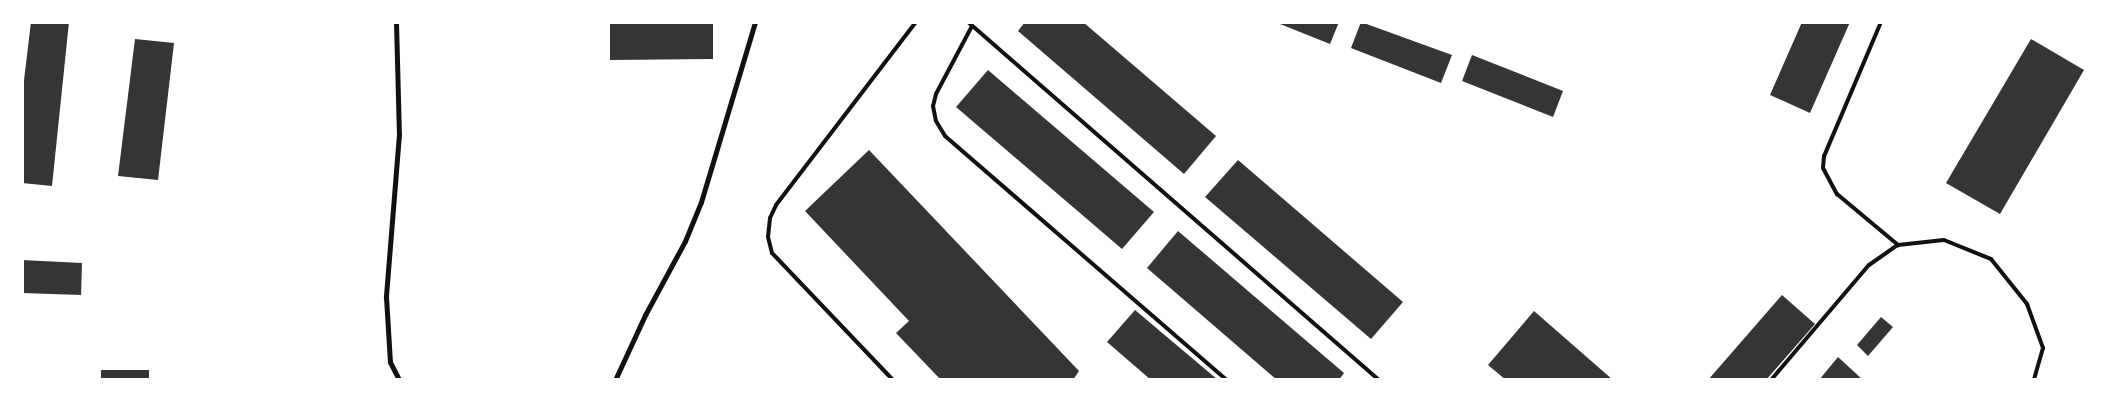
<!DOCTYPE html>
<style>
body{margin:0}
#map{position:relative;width:2108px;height:402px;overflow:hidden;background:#fff;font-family:Helvetica,sans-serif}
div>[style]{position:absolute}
.building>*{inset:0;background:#353535}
.service>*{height:4px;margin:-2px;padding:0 2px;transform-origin:2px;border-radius:2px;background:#111}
.minor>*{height:5px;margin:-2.5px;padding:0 2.5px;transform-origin:2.5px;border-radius:2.5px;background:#111}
span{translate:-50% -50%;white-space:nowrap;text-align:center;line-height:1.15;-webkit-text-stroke:4px #fff;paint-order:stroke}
.frame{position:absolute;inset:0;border:24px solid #fff;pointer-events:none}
</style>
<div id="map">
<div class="building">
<div style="clip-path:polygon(31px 22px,69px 22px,52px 186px,22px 183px,22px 97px)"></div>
<div style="clip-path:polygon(610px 22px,713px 22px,713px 59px,610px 60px)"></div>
<div style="clip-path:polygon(1025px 22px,1083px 22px,1216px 136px,1184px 174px,1018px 31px)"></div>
<div style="clip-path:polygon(1275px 22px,1339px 22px,1330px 44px)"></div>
<div style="clip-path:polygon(1361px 22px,1452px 55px,1441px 83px,1351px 48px)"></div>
<div style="clip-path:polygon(1802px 22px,1850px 22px,1810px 113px,1770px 95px)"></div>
<div style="clip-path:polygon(135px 39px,174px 43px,158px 180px,118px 176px)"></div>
<div style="clip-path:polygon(2031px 39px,2084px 70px,2000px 214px,1946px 183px)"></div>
<div style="clip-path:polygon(1472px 55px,1563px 91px,1553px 117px,1462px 81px)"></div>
<div style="clip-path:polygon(988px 70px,1154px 212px,1122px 249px,956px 107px)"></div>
<div style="clip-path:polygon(869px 150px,1079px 371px,1073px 380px,941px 380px,896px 333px,909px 321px,805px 211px)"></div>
<div style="clip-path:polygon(1238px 160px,1403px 302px,1371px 339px,1205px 197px)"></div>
<div style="clip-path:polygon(1178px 231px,1344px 373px,1339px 380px,1277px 380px,1147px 268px)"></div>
<div style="clip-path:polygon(22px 260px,82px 263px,81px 295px,22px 293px)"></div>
<div style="clip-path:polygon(1782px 295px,1815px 324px,1766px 380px,1708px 380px)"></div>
<div style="clip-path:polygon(1135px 310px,1218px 380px,1151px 380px,1107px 342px)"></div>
<div style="clip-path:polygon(1534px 311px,1613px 380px,1506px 380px,1488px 365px)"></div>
<div style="clip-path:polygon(1881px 317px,1893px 327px,1868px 356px,1857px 345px)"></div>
<div style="clip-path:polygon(1838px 357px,1863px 380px,1819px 380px)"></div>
<div style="clip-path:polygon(101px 370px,149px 370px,149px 380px,101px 380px)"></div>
</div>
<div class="service">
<div style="left:968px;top:22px;width:545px;rotate:41.06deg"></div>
<div style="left:1881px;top:22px;width:146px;rotate:113deg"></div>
<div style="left:1824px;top:156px;width:12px;rotate:95deg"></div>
<div style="left:1823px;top:168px;width:30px;rotate:62deg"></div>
<div style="left:1837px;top:194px;width:80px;rotate:39.9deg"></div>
<div style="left:972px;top:26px;width:77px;rotate:117.9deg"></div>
<div style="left:936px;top:94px;width:12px;rotate:104deg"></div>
<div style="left:933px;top:106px;width:15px;rotate:79deg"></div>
<div style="left:936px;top:121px;width:17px;rotate:59deg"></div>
<div style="left:945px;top:136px;width:373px;rotate:40.9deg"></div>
<div style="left:893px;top:380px;width:175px;rotate:-133.6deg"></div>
<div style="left:772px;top:253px;width:16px;rotate:-104deg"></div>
<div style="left:768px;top:237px;width:19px;rotate:-84deg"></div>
<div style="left:770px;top:218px;width:14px;rotate:-65deg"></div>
<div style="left:776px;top:205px;width:230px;rotate:-52.6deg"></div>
<div style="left:1771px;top:380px;width:151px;rotate:-49.6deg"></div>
<div style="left:1869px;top:265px;width:35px;rotate:-35deg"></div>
<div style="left:1898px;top:245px;width:46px;rotate:-6.2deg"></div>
<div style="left:1944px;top:240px;width:51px;rotate:22deg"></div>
<div style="left:1991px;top:259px;width:58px;rotate:51.3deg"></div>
<div style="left:2027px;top:304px;width:47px;rotate:70deg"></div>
<div style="left:2043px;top:348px;width:33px;rotate:106deg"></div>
</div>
<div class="minor">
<div style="left:396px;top:22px;width:112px;rotate:88.5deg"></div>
<div style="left:399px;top:134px;width:164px;rotate:94.6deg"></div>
<div style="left:386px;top:297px;width:65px;rotate:86.5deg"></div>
<div style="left:390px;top:362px;width:20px;rotate:63deg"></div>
<div style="left:615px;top:380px;width:72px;rotate:-65.2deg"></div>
<div style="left:645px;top:315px;width:84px;rotate:-61.6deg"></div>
<div style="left:685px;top:241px;width:42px;rotate:-67.7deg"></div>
<div style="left:701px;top:202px;width:188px;rotate:-73.3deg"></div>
</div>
<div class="frame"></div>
</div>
